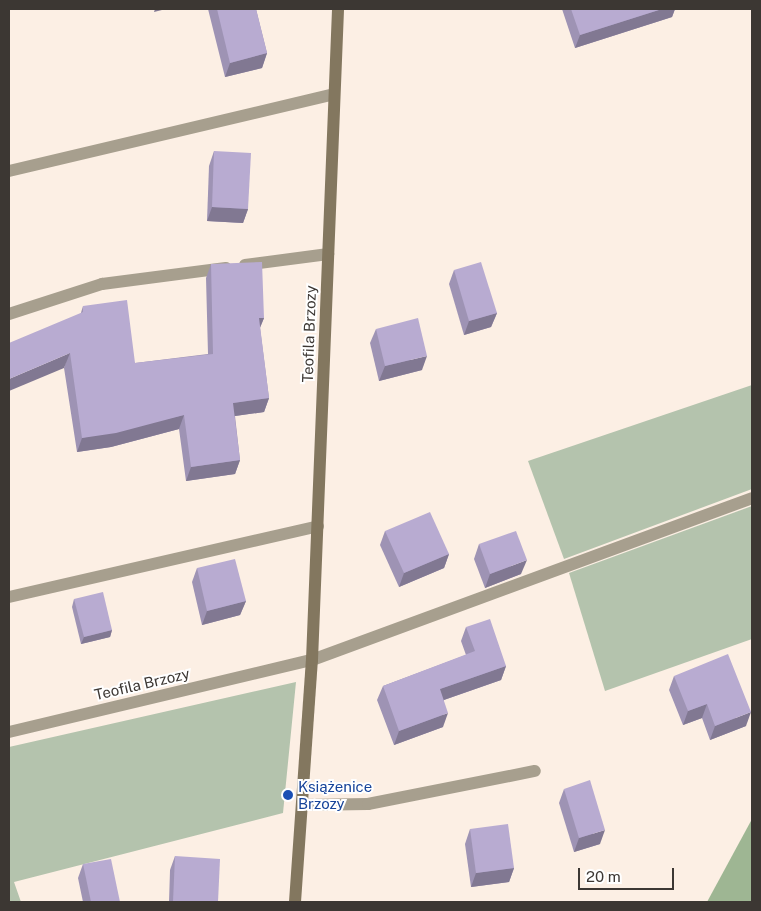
<!DOCTYPE html>
<meta charset="utf-8">
<style>
body{margin:0}
#map{position:relative;width:761px;height:911px;overflow:hidden;background:#fcefe4;font-family:"Public Sans",sans-serif}
div>[style]{position:absolute}
.green>*{inset:0;background:#b4c3ad}
.forest>*{inset:0;background:#9eb693}
.lane>*{height:12px;margin:-6px;padding:0 6px;transform-origin:6px;border-radius:6px;background:#a79f8e}
.street>*{height:12px;margin:-6px;padding:0 6px;transform-origin:6px;border-radius:6px;background:#a79f8e}
.secondary>*{height:12px;margin:-6px;padding:0 6px;transform-origin:6px;border-radius:6px;background:#83775f}
.wall>*{inset:0;background:#9e93b4}
.shaded-wall>*{inset:0;background:#817892}
.building>*{inset:0;background:#b8abd1}
.dots>*{width:14px;height:14px;translate:-50% -50%;box-sizing:border-box;border:2px solid #fff;border-radius:50%}
span{translate:-50% -50%;white-space:nowrap;text-align:center;line-height:1.15;-webkit-text-stroke:4px #fff;paint-order:stroke}
.street-label{font-size:15px;color:#3c3733}
.transit-label{font-size:15px;color:#164399}
.left{translate:0 -50%;text-align:left}
.frame{position:absolute;inset:0;border:10px solid #3c3733;pointer-events:none}
.scale{position:absolute;left:578px;top:868px;width:96px;height:22px;box-sizing:border-box;border:2px solid #3c3733;border-top:0;padding-left:6px;font-size:15px;line-height:18px;white-space:nowrap;color:#3c3733;-webkit-text-stroke:4px #fff;paint-order:stroke}
</style>
<div id="map">
<div class="green">
<div style="clip-path:polygon(752px 385px,752px 489px,564px 559px,528px 461px)"></div>
<div style="clip-path:polygon(752px 506px,752px 639px,605px 691px,569px 573px)"></div>
<div style="clip-path:polygon(296px 682px,283px 813px,14px 882px,21px 902px,9px 902px,9px 747px)"></div>
</div>
<div class="forest">
<div style="clip-path:polygon(752px 819px,752px 902px,707px 902px)"></div>
</div>
<div class="lane">
<div style="left:245px;top:265px;width:84px;rotate:-7.5deg"></div>
<div style="left:9px;top:314px;width:98px;rotate:-17.9deg"></div>
<div style="left:102px;top:284px;width:125px;rotate:-7.4deg"></div>
<div style="left:9px;top:597px;width:317px;rotate:-12.9deg"></div>
<div style="left:312px;top:660px;width:469px;rotate:-20.2deg"></div>
<div style="left:302px;top:805px;width:66px;rotate:-0.9deg"></div>
<div style="left:368px;top:804px;width:170px;rotate:-11.2deg"></div>
</div>
<div class="street">
<div style="left:9px;top:171px;width:334px;rotate:-13.3deg"></div>
<div style="left:9px;top:732px;width:311px;rotate:-13.4deg"></div>
</div>
<div class="secondary">
<div style="left:295px;top:902px;width:243px;rotate:-86deg"></div>
<div style="left:312px;top:660px;width:652px;rotate:-87.71deg"></div>
</div>
<div class="wall">
<div style="clip-path:polygon(208px 9px,256px 9px,267px 53px,262px 68px,225px 77px)"></div>
<div style="clip-path:polygon(562px 9px,675px 9px,672px 17px,575px 48px)"></div>
<div style="clip-path:polygon(214px 151px,248px 209px,243px 223px,207px 221px,209px 166px)"></div>
<div style="clip-path:polygon(211px 264px,264px 318px,260px 328px,269px 398px,264px 412px,235px 416px,240px 460px,235px 474px,186px 481px,179px 429px,111px 447px,77px 452px,64px 368px,83px 306px,135px 363px,208px 354px,206px 278px)"></div>
<div style="clip-path:polygon(454px 270px,497px 313px,491px 327px,464px 335px,449px 284px)"></div>
<div style="clip-path:polygon(376px 329px,422px 370px,379px 381px,370px 343px)"></div>
<div style="clip-path:polygon(385px 531px,449px 554px,444px 568px,399px 587px,380px 545px)"></div>
<div style="clip-path:polygon(479px 544px,521px 574px,485px 588px,474px 559px)"></div>
<div style="clip-path:polygon(197px 568px,246px 601px,240px 615px,202px 625px,192px 582px)"></div>
<div style="clip-path:polygon(74px 599px,112px 630px,110px 637px,81px 644px,72px 607px)"></div>
<div style="clip-path:polygon(466px 627px,506px 666px,501px 680px,444px 700px,443px 727px,394px 745px,377px 700px,383px 686px,466px 655px,461px 641px)"></div>
<div style="clip-path:polygon(674px 676px,746px 726px,710px 740px,702px 718px,683px 725px,669px 690px)"></div>
<div style="clip-path:polygon(564px 789px,600px 844px,574px 852px,559px 803px)"></div>
<div style="clip-path:polygon(470px 829px,514px 868px,509px 882px,471px 887px,465px 844px)"></div>
<div style="clip-path:polygon(175px 856px,218px 902px,169px 902px,170px 870px)"></div>
<div style="clip-path:polygon(83px 864px,120px 902px,83px 902px,78px 878px)"></div>
</div>
<div class="shaded-wall">
<div style="clip-path:polygon(155px 9px,166px 9px,154px 12px)"></div>
<div style="clip-path:polygon(662px 9px,675px 9px,672px 17px,575px 48px,580px 35px)"></div>
<div style="clip-path:polygon(267px 53px,262px 68px,225px 77px,230px 63px)"></div>
<div style="clip-path:polygon(212px 207px,248px 209px,243px 223px,207px 221px)"></div>
<div style="clip-path:polygon(497px 313px,491px 327px,464px 335px,469px 321px)"></div>
<div style="clip-path:polygon(259px 318px,264px 318px,258px 332px)"></div>
<div style="clip-path:polygon(70px 353px,64px 368px,9px 391px,9px 379px)"></div>
<div style="clip-path:polygon(427px 356px,422px 370px,379px 381px,385px 366px)"></div>
<div style="clip-path:polygon(269px 398px,264px 412px,228px 417px,233px 403px)"></div>
<div style="clip-path:polygon(184px 415px,179px 429px,111px 447px,77px 452px,82px 438px)"></div>
<div style="clip-path:polygon(240px 460px,235px 474px,186px 481px,191px 467px)"></div>
<div style="clip-path:polygon(449px 554px,444px 568px,399px 587px,404px 573px)"></div>
<div style="clip-path:polygon(527px 560px,521px 574px,485px 588px,490px 574px)"></div>
<div style="clip-path:polygon(246px 601px,240px 615px,202px 625px,207px 611px)"></div>
<div style="clip-path:polygon(112px 630px,110px 637px,81px 644px,84px 637px)"></div>
<div style="clip-path:polygon(506px 666px,501px 680px,435px 703px,440px 689px)"></div>
<div style="clip-path:polygon(707px 704px,702px 718px,683px 725px,688px 711px)"></div>
<div style="clip-path:polygon(751px 712px,746px 726px,710px 740px,715px 726px)"></div>
<div style="clip-path:polygon(448px 713px,443px 727px,394px 745px,399px 731px)"></div>
<div style="clip-path:polygon(605px 830px,600px 844px,574px 852px,579px 838px)"></div>
<div style="clip-path:polygon(514px 868px,509px 882px,471px 887px,476px 873px)"></div>
</div>
<div class="building">
<div style="clip-path:polygon(217px 9px,256px 9px,267px 53px,230px 63px)"></div>
<div style="clip-path:polygon(571px 9px,662px 9px,580px 35px)"></div>
<div style="clip-path:polygon(214px 151px,251px 153px,248px 209px,212px 207px)"></div>
<div style="clip-path:polygon(262px 262px,264px 318px,259px 318px,269px 398px,233px 403px,240px 460px,191px 467px,184px 415px,116px 433px,82px 438px,70px 353px,9px 379px,9px 343px,83px 312px,83px 306px,127px 300px,135px 363px,213px 354px,211px 264px)"></div>
<div style="clip-path:polygon(481px 262px,497px 313px,469px 321px,454px 270px)"></div>
<div style="clip-path:polygon(418px 318px,427px 356px,385px 366px,376px 329px)"></div>
<div style="clip-path:polygon(430px 512px,449px 554px,404px 573px,385px 531px)"></div>
<div style="clip-path:polygon(516px 531px,527px 560px,490px 574px,479px 544px)"></div>
<div style="clip-path:polygon(235px 559px,246px 601px,207px 611px,197px 568px)"></div>
<div style="clip-path:polygon(103px 592px,112px 630px,84px 637px,74px 599px)"></div>
<div style="clip-path:polygon(490px 619px,506px 666px,440px 689px,448px 713px,399px 731px,383px 686px,475px 651px,466px 627px)"></div>
<div style="clip-path:polygon(728px 654px,751px 712px,715px 726px,707px 704px,688px 711px,674px 676px)"></div>
<div style="clip-path:polygon(590px 780px,605px 830px,579px 838px,564px 789px)"></div>
<div style="clip-path:polygon(508px 824px,514px 868px,476px 873px,470px 829px)"></div>
<div style="clip-path:polygon(175px 856px,220px 859px,218px 902px,173px 902px)"></div>
<div style="clip-path:polygon(111px 859px,120px 902px,91px 902px,83px 864px)"></div>
</div>
<div class="dots">
<div style="left:288px;top:795px;background:#1a4fb4"></div>
</div>
<div class="street-label">
<span style="left:309px;top:334px;rotate:-88deg">Teofila Brzozy</span>
<span style="left:142px;top:684px;rotate:-13deg">Teofila Brzozy</span>
</div>
<div class="transit-label">
<span class="left" style="left:298px;top:795px">Książenice<br>Brzozy</span>
</div>
<div class="frame"></div>
<div class="scale">20 m</div>
</div>
